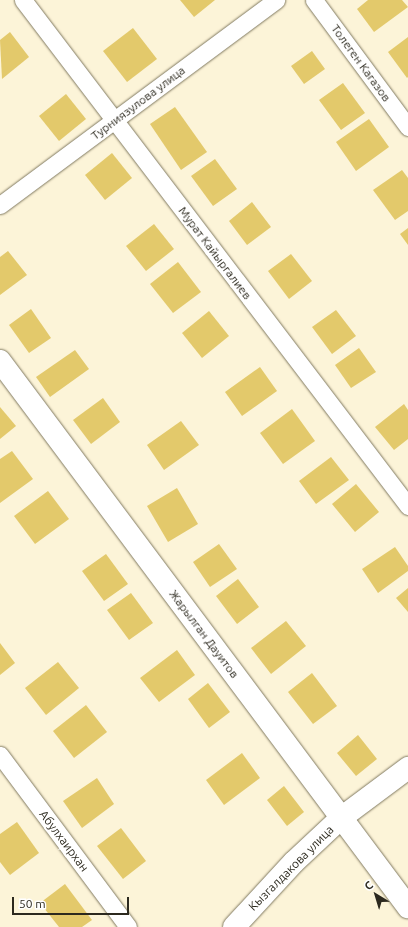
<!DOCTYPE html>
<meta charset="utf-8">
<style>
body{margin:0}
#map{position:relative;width:408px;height:927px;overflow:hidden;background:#fcf4d8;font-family:Ubuntu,sans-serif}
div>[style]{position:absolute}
.building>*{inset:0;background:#e3c96b}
.roads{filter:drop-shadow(0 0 1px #817a61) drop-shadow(0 0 1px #817a61)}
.street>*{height:17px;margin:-8.5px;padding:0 8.5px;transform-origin:8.5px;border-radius:8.5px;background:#fff}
.secondary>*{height:22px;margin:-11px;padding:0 11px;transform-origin:11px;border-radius:11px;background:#fff}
span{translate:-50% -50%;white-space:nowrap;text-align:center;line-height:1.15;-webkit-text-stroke:4px #fff;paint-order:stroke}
.street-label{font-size:12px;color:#2c291e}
.north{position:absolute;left:356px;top:875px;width:40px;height:40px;-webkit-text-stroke:3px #fff;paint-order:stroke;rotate:322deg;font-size:11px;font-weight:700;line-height:16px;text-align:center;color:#2c291e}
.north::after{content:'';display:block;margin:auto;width:14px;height:18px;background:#2c291e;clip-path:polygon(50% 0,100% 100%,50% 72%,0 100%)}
.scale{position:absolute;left:12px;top:897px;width:117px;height:18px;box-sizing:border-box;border:2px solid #2c291e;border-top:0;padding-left:5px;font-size:12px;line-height:14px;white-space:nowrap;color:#2c291e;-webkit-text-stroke:3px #fff;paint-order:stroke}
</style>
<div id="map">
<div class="building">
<div style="clip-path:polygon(180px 0,215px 0,194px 17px)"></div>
<div style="clip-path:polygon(368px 0,402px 0,408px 7px,374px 32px,357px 9px)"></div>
<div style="clip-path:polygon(133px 28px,157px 59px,127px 82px,103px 51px)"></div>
<div style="clip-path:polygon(10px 32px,29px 57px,2px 79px,0 40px)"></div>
<div style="clip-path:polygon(408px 37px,408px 77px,407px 78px,388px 52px)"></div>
<div style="clip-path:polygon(312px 51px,325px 69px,304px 84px,291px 66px)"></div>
<div style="clip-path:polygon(343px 83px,365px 113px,341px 130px,319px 100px)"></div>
<div style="clip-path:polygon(66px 94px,86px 119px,59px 141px,39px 116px)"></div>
<div style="clip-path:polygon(175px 107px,207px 152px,181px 170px,150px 124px)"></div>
<div style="clip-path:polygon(369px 119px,389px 147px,356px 171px,336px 142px)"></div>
<div style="clip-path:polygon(112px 153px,132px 178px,105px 200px,85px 175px)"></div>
<div style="clip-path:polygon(215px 159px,237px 189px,213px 206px,191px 176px)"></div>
<div style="clip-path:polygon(402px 170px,408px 178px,408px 211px,395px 220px,373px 190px)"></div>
<div style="clip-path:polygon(252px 202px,271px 227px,247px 245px,229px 221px)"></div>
<div style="clip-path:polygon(154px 224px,174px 249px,146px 271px,126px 246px)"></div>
<div style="clip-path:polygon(408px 228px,408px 245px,400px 234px)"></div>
<div style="clip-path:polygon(8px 251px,27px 275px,0 295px,0 257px)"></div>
<div style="clip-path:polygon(291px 254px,312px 281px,289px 299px,268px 271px)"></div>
<div style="clip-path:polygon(178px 262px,201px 292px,173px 313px,150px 284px)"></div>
<div style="clip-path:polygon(31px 309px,51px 338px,29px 353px,9px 325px)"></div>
<div style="clip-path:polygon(336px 310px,356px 336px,332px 354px,312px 327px)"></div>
<div style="clip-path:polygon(209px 311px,229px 336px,202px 358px,182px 333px)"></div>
<div style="clip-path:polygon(359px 348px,376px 372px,351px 388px,335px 365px)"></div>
<div style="clip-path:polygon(75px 350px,89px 369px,50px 397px,36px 377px)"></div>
<div style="clip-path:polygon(260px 367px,277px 391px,242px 416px,225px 392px)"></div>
<div style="clip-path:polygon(103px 398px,120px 422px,91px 444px,73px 420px)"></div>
<div style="clip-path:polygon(404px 404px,408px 410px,408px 439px,394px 450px,375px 427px)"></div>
<div style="clip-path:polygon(0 407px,16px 426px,0 439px)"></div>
<div style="clip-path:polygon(292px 409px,315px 441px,283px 464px,260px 433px)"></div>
<div style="clip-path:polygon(181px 421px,199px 445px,164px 470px,147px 445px)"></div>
<div style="clip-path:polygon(12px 451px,33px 479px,0 503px,0 459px)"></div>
<div style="clip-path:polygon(331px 457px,349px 480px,316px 504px,299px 481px)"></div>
<div style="clip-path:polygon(356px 484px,379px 512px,355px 532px,332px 504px)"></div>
<div style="clip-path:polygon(177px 488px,198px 524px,168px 542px,147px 506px)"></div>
<div style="clip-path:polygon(48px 491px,69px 519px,35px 544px,14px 516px)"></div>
<div style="clip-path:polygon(219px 544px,237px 569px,210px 587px,193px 562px)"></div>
<div style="clip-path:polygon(395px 547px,408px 566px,408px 571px,378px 593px,362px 569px)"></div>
<div style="clip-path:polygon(106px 554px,128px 584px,104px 601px,82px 571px)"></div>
<div style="clip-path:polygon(238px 579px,259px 607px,237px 624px,216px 596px)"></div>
<div style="clip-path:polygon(408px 588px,408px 612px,396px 598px)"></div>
<div style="clip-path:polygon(131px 593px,153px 623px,129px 640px,107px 610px)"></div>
<div style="clip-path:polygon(286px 621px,306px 646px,271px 674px,251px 648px)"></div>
<div style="clip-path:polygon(0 643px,15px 663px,0 675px)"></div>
<div style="clip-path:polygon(177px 650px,195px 675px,159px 702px,140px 678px)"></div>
<div style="clip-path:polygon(58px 662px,79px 688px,46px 715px,25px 688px)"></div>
<div style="clip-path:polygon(312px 673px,337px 706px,313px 724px,288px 692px)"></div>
<div style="clip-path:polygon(208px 683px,230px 712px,209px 728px,188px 699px)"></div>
<div style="clip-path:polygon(86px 705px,107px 732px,74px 758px,53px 731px)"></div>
<div style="clip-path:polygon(358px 735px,377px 759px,356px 776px,337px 753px)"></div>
<div style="clip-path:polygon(242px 753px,260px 778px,224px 805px,206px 780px)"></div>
<div style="clip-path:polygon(97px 778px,114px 804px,82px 828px,63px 801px)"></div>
<div style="clip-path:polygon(284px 786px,304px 812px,287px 826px,267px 800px)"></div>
<div style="clip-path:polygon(17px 822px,39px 853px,10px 875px,0 862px,0 834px)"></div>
<div style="clip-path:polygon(121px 828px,146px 861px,123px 879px,97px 846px)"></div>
<div style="clip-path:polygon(65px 884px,92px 920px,82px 927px,59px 927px,40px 903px)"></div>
</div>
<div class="roads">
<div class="street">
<div style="left:23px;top:0;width:636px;rotate:52.73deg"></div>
<div style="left:314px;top:0;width:158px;rotate:53.5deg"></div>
<div style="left:0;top:205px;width:344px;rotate:-36.6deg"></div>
<div style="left:0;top:755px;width:214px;rotate:53.3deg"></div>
</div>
<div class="secondary">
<div style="left:0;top:361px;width:682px;rotate:53.23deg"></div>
<div style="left:234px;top:927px;width:88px;rotate:-47.3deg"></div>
<div style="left:294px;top:862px;width:64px;rotate:-43.1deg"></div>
<div style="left:341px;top:818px;width:84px;rotate:-36.7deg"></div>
</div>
</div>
<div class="street-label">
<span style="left:361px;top:63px;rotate:54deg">Толеген Кагазов</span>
<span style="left:138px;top:103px;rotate:-37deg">Турниязулова улица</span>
<span style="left:215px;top:253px;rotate:53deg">Мурат Кайыргалиев</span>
<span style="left:204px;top:634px;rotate:53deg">Жарылган Дауитов</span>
<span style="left:64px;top:841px;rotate:53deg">Абулхаирхан</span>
<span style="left:291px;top:868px;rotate:-45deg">Кызгалдакова улица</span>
</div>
<div class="north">С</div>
<div class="scale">50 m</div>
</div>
